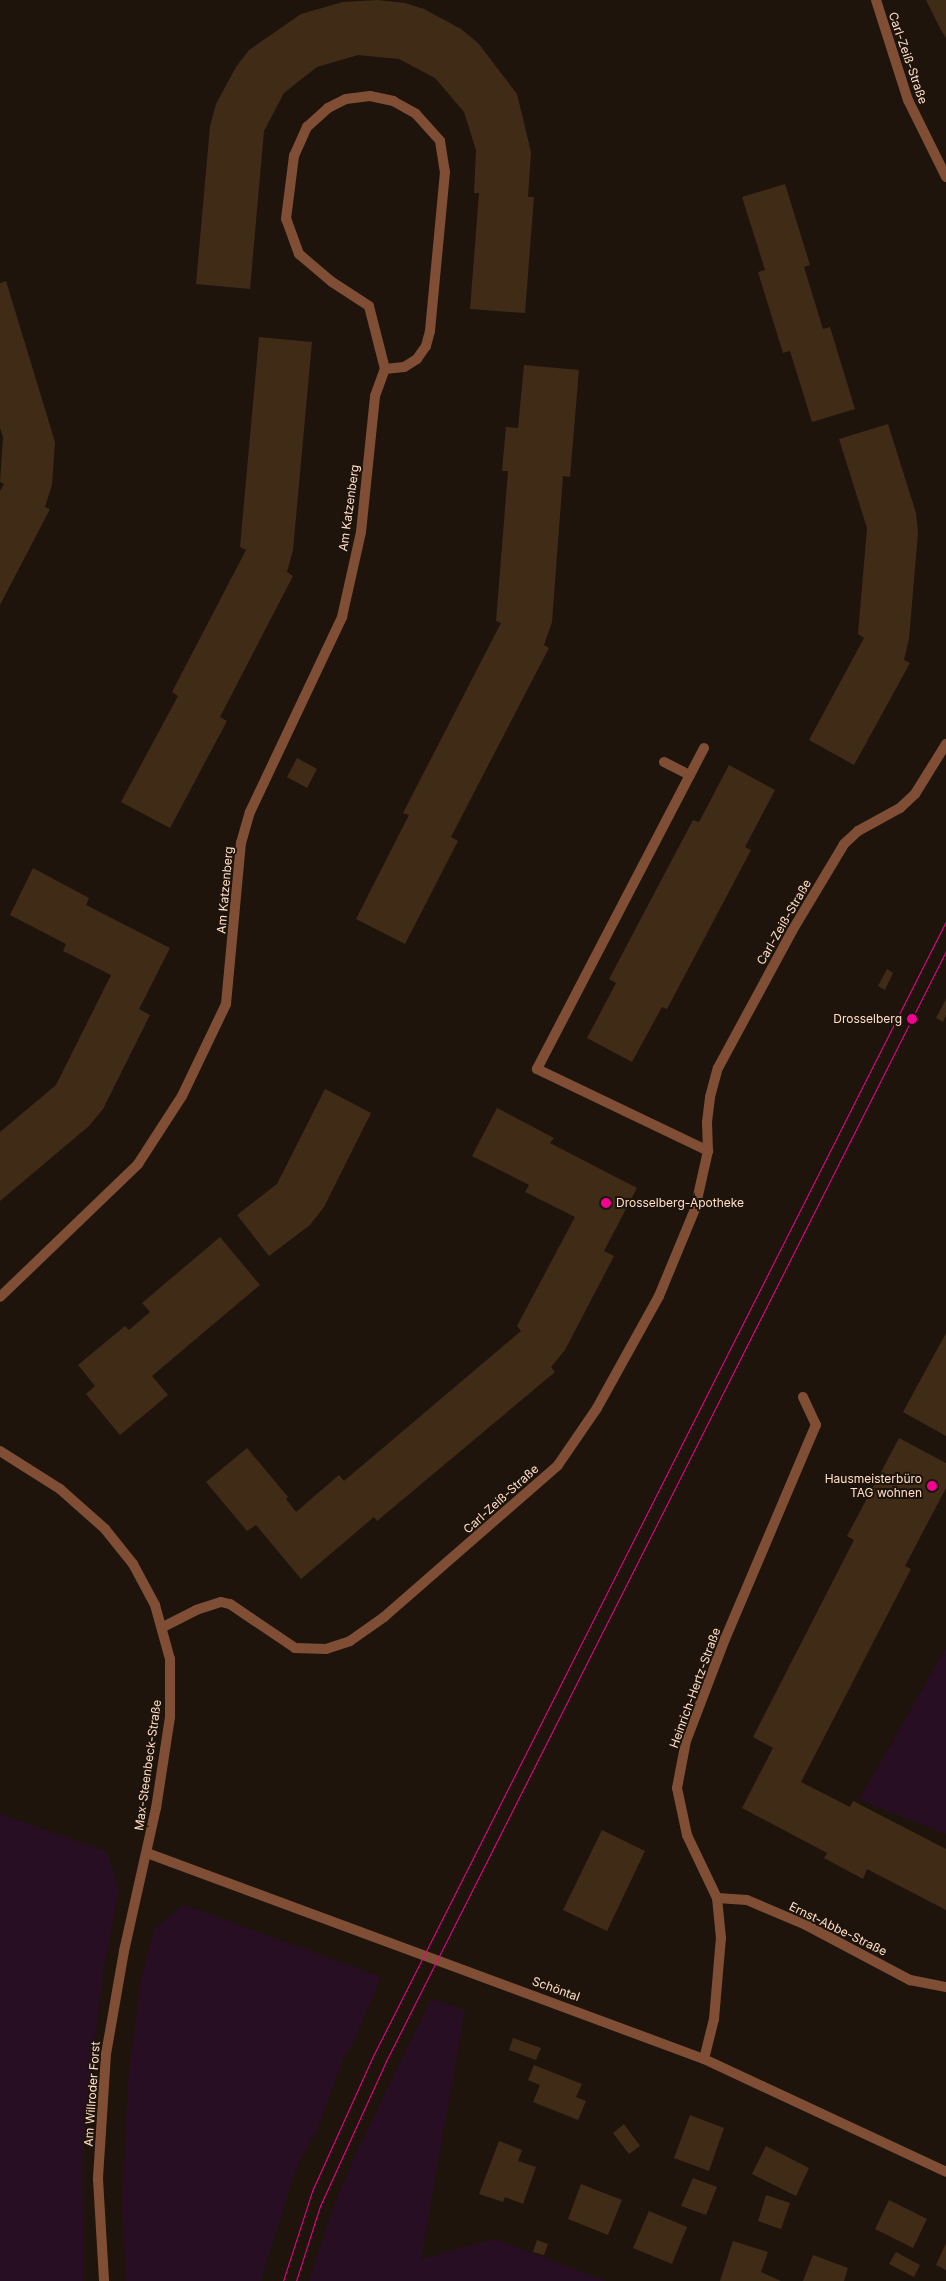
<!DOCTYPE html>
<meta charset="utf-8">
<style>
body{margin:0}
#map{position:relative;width:946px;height:2281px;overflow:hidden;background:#1e140b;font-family:Inter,sans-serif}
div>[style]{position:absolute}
.green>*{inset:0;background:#280e22}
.building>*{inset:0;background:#402b17}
.minor>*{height:10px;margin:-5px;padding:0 5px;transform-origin:5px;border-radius:5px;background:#7f4e35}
.tram>*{height:1px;margin:-0.5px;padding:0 0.5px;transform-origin:0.5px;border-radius:0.5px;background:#f40093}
.dots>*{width:14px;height:14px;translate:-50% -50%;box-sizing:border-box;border:2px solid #1e140b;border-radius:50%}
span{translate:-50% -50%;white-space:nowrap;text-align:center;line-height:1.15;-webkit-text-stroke:4px #1e140b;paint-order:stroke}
.street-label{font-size:12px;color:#ffdfc9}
.poi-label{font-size:12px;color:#ffdfc9}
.right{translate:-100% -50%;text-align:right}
.left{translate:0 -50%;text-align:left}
</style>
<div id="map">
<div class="green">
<div style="clip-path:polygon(946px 1648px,946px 1834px,859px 1800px)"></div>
<div style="clip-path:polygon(0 1814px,107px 1852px,119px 1890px,103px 1972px,84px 2139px,84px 2281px,0 2281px)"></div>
<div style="clip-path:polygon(184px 1905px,381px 1977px,353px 2043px,344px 2057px,317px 2130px,296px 2169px,261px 2281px,126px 2281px,122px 2206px,128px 2079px,141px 1980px,154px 1929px)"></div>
<div style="clip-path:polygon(431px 1999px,465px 2010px,421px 2259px,494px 2239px,606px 2281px,309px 2281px,332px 2210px,355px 2155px)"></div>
</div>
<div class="building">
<div style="clip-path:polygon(377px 0,405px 3px,424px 9px,461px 29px,478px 43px,517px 94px,531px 152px,528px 197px,534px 197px,525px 313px,470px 309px,479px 193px,474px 193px,476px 150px,464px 112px,435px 78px,399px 59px,358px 55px,317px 67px,299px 81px,284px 93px,264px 131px,250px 289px,196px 284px,210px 126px,216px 104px,236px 67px,249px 50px,301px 14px,343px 2px)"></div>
<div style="clip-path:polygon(926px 0,946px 0,946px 38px,941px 30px)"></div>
<div style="clip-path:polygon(785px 184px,810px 265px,804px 267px,823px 329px,830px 327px,855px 409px,812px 422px,790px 351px,783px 353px,758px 272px,765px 270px,742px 197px)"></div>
<div style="clip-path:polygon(6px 281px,55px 442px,52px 485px,45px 507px,50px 509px,0 605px,0 491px,4px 484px,0 482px,3px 437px,0 428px,0 283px)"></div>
<div style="clip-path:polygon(259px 337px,312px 342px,293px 550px,287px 572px,293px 576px,220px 717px,227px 721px,170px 828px,121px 802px,178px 696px,172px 692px,246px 550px,240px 547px)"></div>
<div style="clip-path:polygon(524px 365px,579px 370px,570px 477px,563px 476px,552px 622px,544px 645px,549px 648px,451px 837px,458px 841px,405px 944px,356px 919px,409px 815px,403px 813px,501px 623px,496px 621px,508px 471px,502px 471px,506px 427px,518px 428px)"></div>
<div style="clip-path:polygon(888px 424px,916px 513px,918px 533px,909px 639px,904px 660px,910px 663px,854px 765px,809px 740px,864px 638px,858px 634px,867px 528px,839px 439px)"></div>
<div style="clip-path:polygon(297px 758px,317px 769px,307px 788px,287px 777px)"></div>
<div style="clip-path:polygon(729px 765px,775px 790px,745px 847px,751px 850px,667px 1009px,662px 1007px,632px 1062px,587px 1038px,616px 983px,609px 979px,693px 820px,699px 822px)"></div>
<div style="clip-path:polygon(33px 868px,89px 898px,86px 905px,170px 948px,139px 1009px,150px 1015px,103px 1109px,89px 1126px,0 1201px,0 1132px,56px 1085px,111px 975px,63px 951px,66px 944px,10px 915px)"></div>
<div style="clip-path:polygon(887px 969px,893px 973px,885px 990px,878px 986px)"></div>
<div style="clip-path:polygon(946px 999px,946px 1015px,943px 1022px,936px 1018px)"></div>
<div style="clip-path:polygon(325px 1089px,371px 1113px,324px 1207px,310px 1225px,269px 1256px,237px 1215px,277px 1184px)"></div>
<div style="clip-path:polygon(497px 1108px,554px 1138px,550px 1143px,637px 1188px,604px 1251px,614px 1256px,565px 1350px,551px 1367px,555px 1372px,377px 1521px,374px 1517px,301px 1579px,256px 1525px,247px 1531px,206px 1482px,247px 1448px,288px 1497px,286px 1499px,296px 1512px,339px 1475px,344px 1481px,521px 1331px,517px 1326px,575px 1217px,525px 1192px,529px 1185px,472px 1156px)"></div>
<div style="clip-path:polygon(220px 1237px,260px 1285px,152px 1376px,168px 1395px,120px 1435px,86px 1394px,95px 1386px,78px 1365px,125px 1326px,129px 1330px,150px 1312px,142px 1303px)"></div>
<div style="clip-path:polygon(946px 1333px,946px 1436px,903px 1412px)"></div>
<div style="clip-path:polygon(899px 1438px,946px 1463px,946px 1488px,905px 1566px,911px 1569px,801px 1782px,850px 1807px,853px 1801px,946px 1849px,946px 1910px,867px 1869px,863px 1879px,824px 1858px,827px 1853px,742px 1808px,773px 1748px,753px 1737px,854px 1540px,847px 1536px)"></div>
<div style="clip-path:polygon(602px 1830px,645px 1851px,607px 1931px,563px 1910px)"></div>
<div style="clip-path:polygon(513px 2038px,541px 2048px,536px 2060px,509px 2050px)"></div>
<div style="clip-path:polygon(534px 2065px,582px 2084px,576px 2097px,586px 2101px,578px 2120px,533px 2102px,540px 2085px,528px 2080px)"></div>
<div style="clip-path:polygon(690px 2115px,724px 2128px,709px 2171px,674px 2158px)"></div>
<div style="clip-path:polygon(624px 2124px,640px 2146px,629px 2154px,613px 2133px)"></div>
<div style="clip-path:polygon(499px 2141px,522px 2150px,518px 2161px,536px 2167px,523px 2204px,505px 2197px,503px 2202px,479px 2194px)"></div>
<div style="clip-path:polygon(766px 2146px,809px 2168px,796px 2196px,752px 2174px)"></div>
<div style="clip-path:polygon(693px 2178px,717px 2187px,706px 2215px,681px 2206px)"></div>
<div style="clip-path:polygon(581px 2184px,622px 2200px,608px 2235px,568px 2219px)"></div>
<div style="clip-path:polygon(766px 2195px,790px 2203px,781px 2229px,758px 2221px)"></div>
<div style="clip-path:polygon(889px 2200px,927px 2219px,913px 2248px,875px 2229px)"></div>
<div style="clip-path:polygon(649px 2211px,687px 2227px,672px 2264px,633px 2248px)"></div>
<div style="clip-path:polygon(537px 2240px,548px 2244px,544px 2255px,533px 2252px)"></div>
<div style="clip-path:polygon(733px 2241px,768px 2252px,761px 2272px,781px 2281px,720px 2281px)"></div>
<div style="clip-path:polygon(946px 2243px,946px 2270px,936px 2265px)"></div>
<div style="clip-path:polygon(896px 2252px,920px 2265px,914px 2277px,889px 2264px)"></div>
<div style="clip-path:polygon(813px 2255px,848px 2268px,844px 2281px,803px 2281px)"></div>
</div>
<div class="minor">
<div style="left:876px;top:0;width:105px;rotate:72.3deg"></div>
<div style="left:908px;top:100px;width:86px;rotate:63.7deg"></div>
<div style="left:704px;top:748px;width:362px;rotate:117.5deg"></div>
<div style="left:537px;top:1069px;width:190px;rotate:25.6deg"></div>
<div style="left:664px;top:762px;width:29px;rotate:27deg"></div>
<div style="left:0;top:1297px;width:192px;rotate:-43.9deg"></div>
<div style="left:138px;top:1164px;width:81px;rotate:-57.1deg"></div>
<div style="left:182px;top:1096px;width:102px;rotate:-64.4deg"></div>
<div style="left:226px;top:1004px;width:162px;rotate:-84.7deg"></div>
<div style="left:241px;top:843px;width:32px;rotate:-74deg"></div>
<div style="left:250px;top:812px;width:216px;rotate:-64.7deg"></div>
<div style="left:342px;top:617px;width:87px;rotate:-77.4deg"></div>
<div style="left:361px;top:532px;width:137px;rotate:-84.1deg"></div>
<div style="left:375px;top:396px;width:29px;rotate:-70deg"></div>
<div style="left:385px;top:369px;width:65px;rotate:-104.3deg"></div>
<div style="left:369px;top:306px;width:44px;rotate:-147deg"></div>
<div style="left:332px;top:282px;width:43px;rotate:-139.7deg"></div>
<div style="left:299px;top:254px;width:37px;rotate:-110deg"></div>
<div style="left:286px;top:219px;width:64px;rotate:-82.8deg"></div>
<div style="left:294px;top:156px;width:32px;rotate:-66deg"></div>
<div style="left:307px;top:127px;width:28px;rotate:-42deg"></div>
<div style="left:328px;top:108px;width:20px;rotate:-27deg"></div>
<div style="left:346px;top:99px;width:24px;rotate:-7deg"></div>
<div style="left:370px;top:96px;width:24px;rotate:12deg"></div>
<div style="left:393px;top:101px;width:26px;rotate:29deg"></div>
<div style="left:416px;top:114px;width:36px;rotate:48deg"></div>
<div style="left:440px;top:141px;width:31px;rotate:81deg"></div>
<div style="left:445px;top:172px;width:160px;rotate:95.4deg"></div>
<div style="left:430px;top:331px;width:16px;rotate:105deg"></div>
<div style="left:426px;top:346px;width:16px;rotate:125deg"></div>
<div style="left:417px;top:359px;width:15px;rotate:148deg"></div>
<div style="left:404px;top:367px;width:19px;rotate:174deg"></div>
<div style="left:0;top:1451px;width:71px;rotate:32.3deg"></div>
<div style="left:60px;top:1489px;width:60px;rotate:41.6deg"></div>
<div style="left:105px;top:1529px;width:45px;rotate:51.3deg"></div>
<div style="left:133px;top:1564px;width:47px;rotate:61.8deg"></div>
<div style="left:155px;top:1605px;width:56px;rotate:74.5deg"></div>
<div style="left:170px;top:1659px;width:58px;rotate:90deg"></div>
<div style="left:170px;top:1717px;width:92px;rotate:98.7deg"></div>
<div style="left:156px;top:1808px;width:147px;rotate:102.6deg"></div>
<div style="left:124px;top:1951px;width:105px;rotate:99.9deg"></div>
<div style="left:106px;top:2054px;width:125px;rotate:93.7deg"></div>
<div style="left:98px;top:2179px;width:102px;rotate:86.6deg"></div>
<div style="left:163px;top:1627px;width:37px;rotate:-27deg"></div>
<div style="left:196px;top:1610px;width:26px;rotate:-18deg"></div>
<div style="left:221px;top:1602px;width:9px;rotate:13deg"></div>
<div style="left:230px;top:1604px;width:78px;rotate:34.1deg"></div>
<div style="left:295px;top:1648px;width:31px;rotate:2deg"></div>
<div style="left:326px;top:1649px;width:25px;rotate:-18deg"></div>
<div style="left:350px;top:1641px;width:42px;rotate:-35.2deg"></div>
<div style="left:384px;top:1617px;width:231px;rotate:-41.1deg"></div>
<div style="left:558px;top:1465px;width:69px;rotate:-55.6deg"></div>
<div style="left:597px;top:1408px;width:128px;rotate:-61deg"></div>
<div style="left:659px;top:1296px;width:94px;rotate:-67.5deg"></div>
<div style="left:695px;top:1209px;width:59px;rotate:-77.4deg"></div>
<div style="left:708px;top:1151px;width:29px;rotate:-92deg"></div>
<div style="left:707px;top:1122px;width:25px;rotate:-83deg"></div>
<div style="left:710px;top:1097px;width:30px;rotate:-75deg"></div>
<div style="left:718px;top:1068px;width:156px;rotate:-61.6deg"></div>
<div style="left:792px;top:931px;width:101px;rotate:-59.1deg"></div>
<div style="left:844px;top:844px;width:19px;rotate:-43deg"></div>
<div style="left:858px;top:831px;width:48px;rotate:-28.7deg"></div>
<div style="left:900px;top:808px;width:21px;rotate:-43deg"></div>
<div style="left:915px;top:794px;width:59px;rotate:-58.2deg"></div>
<div style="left:147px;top:1853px;width:594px;rotate:20.3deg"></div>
<div style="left:704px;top:2059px;width:267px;rotate:25deg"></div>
<div style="left:717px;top:1898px;width:30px;rotate:4deg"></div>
<div style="left:747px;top:1900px;width:64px;rotate:23deg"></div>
<div style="left:806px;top:1925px;width:118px;rotate:27.9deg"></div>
<div style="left:910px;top:1980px;width:37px;rotate:11deg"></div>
<div style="left:704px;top:2059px;width:41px;rotate:-76deg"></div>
<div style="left:714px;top:2019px;width:81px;rotate:-85.1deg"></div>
<div style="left:721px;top:1938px;width:40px;rotate:-95.7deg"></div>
<div style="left:717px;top:1898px;width:70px;rotate:-115.5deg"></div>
<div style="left:687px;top:1835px;width:48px;rotate:-102deg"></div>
<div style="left:677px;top:1788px;width:48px;rotate:-79.2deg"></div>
<div style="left:686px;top:1741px;width:109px;rotate:-69.1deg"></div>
<div style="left:725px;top:1639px;width:233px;rotate:-67deg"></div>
<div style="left:816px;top:1425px;width:31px;rotate:-115deg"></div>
</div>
<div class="tram">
<div style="left:283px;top:2281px;width:95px;rotate:-72.1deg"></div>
<div style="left:312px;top:2191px;width:150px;rotate:-65.7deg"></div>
<div style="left:374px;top:2054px;width:1269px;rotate:-63.21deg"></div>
<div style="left:296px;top:2281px;width:79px;rotate:-72.3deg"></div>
<div style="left:320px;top:2206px;width:159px;rotate:-65.5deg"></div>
<div style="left:386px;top:2061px;width:1243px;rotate:-63.23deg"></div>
</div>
<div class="dots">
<div style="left:912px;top:1019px;background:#f40093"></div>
<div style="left:606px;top:1203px;background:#f40093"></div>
<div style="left:932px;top:1486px;background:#f40093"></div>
</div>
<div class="street-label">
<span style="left:908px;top:58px;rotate:71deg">Carl-Zeiß-Straße</span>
<span style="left:349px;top:508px;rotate:-82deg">Am Katzenberg</span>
<span style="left:225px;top:890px;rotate:-85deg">Am Katzenberg</span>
<span style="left:784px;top:922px;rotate:-60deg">Carl-Zeiß-Straße</span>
<span style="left:501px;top:1499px;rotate:-42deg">Carl-Zeiß-Straße</span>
<span style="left:695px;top:1688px;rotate:-70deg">Heinrich-Hertz-Straße</span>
<span style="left:148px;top:1765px;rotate:-82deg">Max-Steenbeck-Straße</span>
<span style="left:838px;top:1929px;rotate:26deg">Ernst-Abbe-Straße</span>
<span style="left:556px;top:1989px;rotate:20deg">Schöntal</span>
<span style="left:92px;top:2094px;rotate:-86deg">Am Willroder Forst</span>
</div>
<div class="poi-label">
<span class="right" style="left:902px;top:1019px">Drosselberg</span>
<span class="left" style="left:616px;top:1203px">Drosselberg-Apotheke</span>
<span class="right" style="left:922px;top:1486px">Hausmeisterbüro<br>TAG wohnen</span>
</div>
</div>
